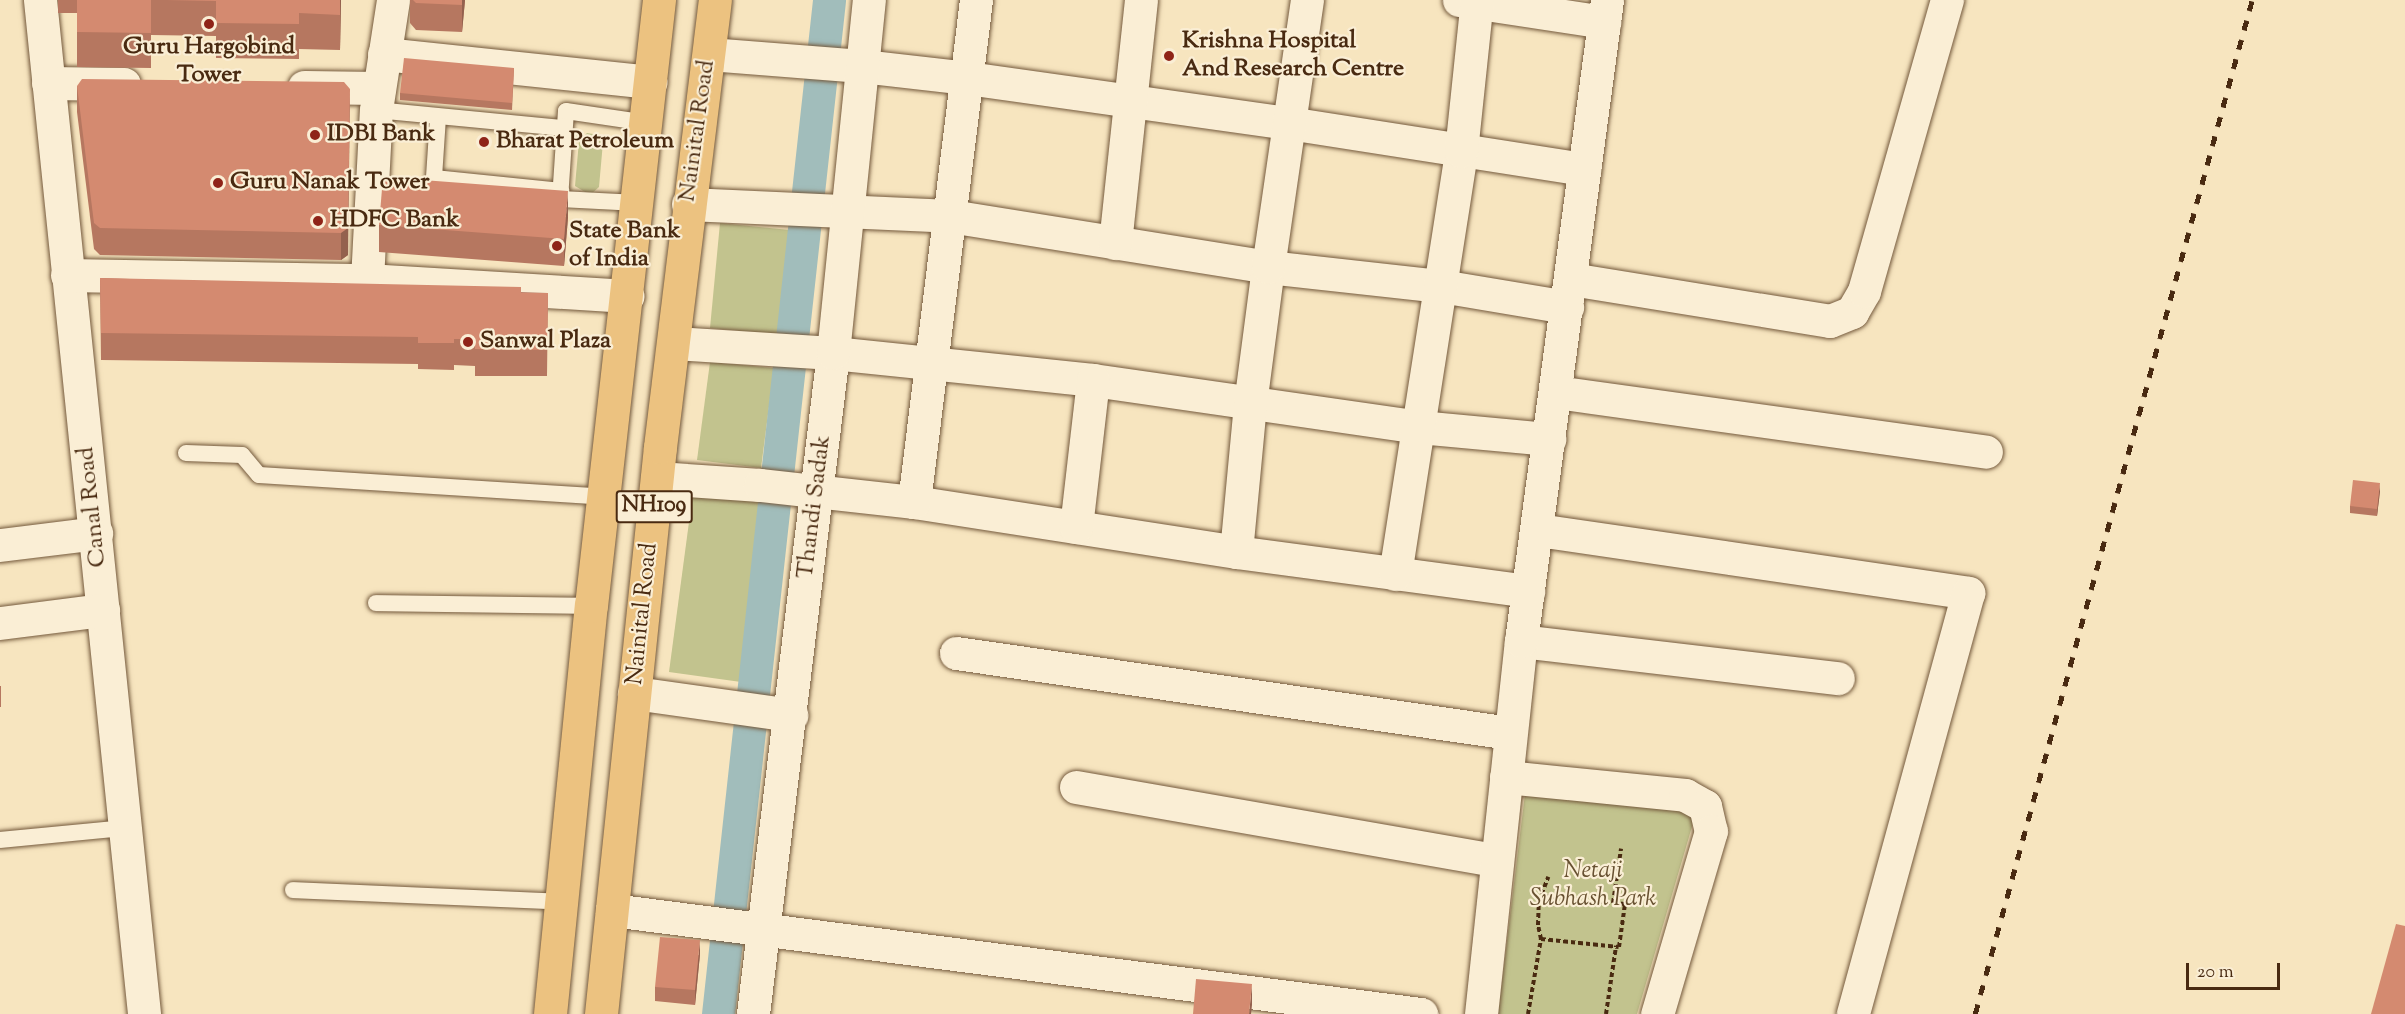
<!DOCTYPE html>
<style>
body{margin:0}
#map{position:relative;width:2405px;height:1014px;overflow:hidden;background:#f7e5bf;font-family:"Sorts Mill Goudy",serif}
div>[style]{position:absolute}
.green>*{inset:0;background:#c2c38e}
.canal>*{height:33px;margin:-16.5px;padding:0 16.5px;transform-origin:16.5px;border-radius:16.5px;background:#a1bdbb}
.path>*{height:4px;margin-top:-2px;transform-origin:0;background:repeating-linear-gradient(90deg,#492a11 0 4.5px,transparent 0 7.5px)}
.roads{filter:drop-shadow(0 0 2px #74593c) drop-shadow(0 0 2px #74593c)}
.lane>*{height:16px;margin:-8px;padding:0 8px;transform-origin:8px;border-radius:8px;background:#faeed5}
.street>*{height:33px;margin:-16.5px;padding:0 16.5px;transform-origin:16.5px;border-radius:16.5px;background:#faeed5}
.highway>*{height:33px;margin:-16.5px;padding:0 16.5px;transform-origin:16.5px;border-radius:16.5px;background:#ecc280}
.rail>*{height:4.5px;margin-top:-2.25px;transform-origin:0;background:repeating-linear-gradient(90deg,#492a11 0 10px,transparent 0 20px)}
.wall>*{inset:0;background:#b67760}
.shaded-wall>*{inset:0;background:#94614e}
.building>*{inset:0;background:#d48a70}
.dots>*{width:16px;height:16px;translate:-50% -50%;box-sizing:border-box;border:3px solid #faeed5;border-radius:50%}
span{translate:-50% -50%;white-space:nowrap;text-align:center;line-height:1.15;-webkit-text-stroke:4.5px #faeed5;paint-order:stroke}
.shield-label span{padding:2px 4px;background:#faeed5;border:2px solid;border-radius:4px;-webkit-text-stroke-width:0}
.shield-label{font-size:22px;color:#492a11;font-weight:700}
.poi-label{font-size:24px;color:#492a11;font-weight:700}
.left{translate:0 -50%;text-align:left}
.street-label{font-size:24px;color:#492a11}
.park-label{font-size:24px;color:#675030;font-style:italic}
.scale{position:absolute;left:2186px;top:963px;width:94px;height:27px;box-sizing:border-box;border:3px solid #492a11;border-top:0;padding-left:8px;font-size:18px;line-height:21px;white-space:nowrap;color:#492a11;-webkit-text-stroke:4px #faeed5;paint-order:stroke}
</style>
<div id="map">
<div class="green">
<div style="clip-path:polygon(587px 133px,599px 135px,603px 142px,599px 187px,590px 195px,575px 186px,579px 141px)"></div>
<div style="clip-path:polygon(720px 223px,790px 230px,780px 335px,710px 328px)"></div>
<div style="clip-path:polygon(710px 362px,774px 368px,761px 468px,697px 460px)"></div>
<div style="clip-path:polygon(693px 492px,765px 502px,741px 682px,669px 672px)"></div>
<div style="clip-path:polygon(1525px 794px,1696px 813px,1637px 1014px,1498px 1014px)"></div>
</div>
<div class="canal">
<div style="left:718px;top:1014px;width:1020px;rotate:-83.75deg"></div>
</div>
<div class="path">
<div style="left:1613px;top:903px;width:55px;rotate:-81.6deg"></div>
<div style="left:1541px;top:939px;width:78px;rotate:5.9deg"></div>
<div style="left:1619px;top:947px;width:43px;rotate:-82.1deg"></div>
<div style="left:1625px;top:904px;width:82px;rotate:-174.4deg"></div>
<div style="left:1528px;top:1014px;width:76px;rotate:-80.2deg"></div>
<div style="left:1541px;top:939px;width:14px;rotate:-102deg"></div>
<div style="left:1538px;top:925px;width:24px;rotate:-88deg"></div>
<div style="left:1539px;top:901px;width:26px;rotate:-69deg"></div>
<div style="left:1606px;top:1014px;width:69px;rotate:-81.6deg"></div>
</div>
<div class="roads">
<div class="lane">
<div style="left:376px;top:110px;width:189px;rotate:5.5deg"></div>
<div style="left:438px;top:117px;width:61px;rotate:93.8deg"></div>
<div style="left:434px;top:178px;width:128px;rotate:5.8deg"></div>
<div style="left:638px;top:203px;width:78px;rotate:-177.1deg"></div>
<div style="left:560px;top:199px;width:88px;rotate:-86.1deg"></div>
<div style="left:566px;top:111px;width:82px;rotate:8.4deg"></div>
<div style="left:186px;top:453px;width:56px;rotate:2deg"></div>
<div style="left:242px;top:455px;width:26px;rotate:50deg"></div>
<div style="left:259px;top:475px;width:346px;rotate:3.6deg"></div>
<div style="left:376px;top:603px;width:215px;rotate:0.8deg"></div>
<div style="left:0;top:840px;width:126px;rotate:-5.5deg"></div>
<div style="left:293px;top:890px;width:270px;rotate:2.5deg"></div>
</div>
<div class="street">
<div style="left:40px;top:0;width:1019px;rotate:84.14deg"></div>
<div style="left:1459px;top:0;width:147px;rotate:8.6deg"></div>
<div style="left:384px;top:54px;width:268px;rotate:6deg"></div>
<div style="left:709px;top:54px;width:153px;rotate:4.5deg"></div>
<div style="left:862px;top:66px;width:106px;rotate:6.5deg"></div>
<div style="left:967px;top:78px;width:325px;rotate:8deg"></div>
<div style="left:1289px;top:123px;width:299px;rotate:8.9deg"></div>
<div style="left:48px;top:83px;width:76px;rotate:0.8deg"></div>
<div style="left:304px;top:87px;width:75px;rotate:0.8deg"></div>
<div style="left:688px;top:204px;width:262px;rotate:2.6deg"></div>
<div style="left:950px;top:216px;width:322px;rotate:9.1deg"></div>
<div style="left:1268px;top:267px;width:174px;rotate:6.3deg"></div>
<div style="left:1441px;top:286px;width:128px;rotate:9.5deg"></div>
<div style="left:1115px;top:243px;width:244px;rotate:-83.9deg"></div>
<div style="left:67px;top:275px;width:300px;rotate:1deg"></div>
<div style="left:367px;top:280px;width:261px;rotate:3.5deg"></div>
<div style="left:1571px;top:279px;width:262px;rotate:9.2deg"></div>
<div style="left:1830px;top:321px;width:24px;rotate:-22deg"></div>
<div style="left:1852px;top:312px;width:24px;rotate:-60deg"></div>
<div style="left:1864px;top:291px;width:303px;rotate:-74.1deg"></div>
<div style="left:367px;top:280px;width:170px;rotate:-87deg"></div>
<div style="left:376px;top:110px;width:111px;rotate:-81.2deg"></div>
<div style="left:674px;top:343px;width:159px;rotate:3.6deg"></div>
<div style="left:833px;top:353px;width:261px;rotate:5.9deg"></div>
<div style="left:1093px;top:380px;width:329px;rotate:8.2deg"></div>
<div style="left:1419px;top:427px;width:131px;rotate:5.3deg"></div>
<div style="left:1556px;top:392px;width:434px;rotate:7.9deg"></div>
<div style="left:657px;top:478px;width:103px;rotate:3.9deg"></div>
<div style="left:760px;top:485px;width:155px;rotate:6.3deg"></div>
<div style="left:914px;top:502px;width:326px;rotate:8.8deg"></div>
<div style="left:1236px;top:552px;width:295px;rotate:7.6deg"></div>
<div style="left:914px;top:502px;width:506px;rotate:-82.96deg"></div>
<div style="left:1076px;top:527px;width:148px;rotate:-83.4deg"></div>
<div style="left:1538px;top:530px;width:435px;rotate:8.3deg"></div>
<div style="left:1968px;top:593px;width:436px;rotate:105.3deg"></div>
<div style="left:0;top:545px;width:97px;rotate:-7.1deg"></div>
<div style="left:1236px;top:552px;width:149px;rotate:-84.6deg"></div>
<div style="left:1250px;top:404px;width:138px;rotate:-82.5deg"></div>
<div style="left:1268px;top:267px;width:270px;rotate:-81.7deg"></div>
<div style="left:1395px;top:574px;width:428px;rotate:-81.1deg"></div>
<div style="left:1461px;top:151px;width:152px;rotate:-84deg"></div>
<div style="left:0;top:623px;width:104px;rotate:-7.2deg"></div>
<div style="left:1521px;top:641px;width:319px;rotate:6.7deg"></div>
<div style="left:956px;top:653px;width:560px;rotate:8.22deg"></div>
<div style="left:634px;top:693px;width:159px;rotate:8deg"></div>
<div style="left:1506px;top:777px;width:180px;rotate:5.7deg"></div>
<div style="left:1685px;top:795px;width:23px;rotate:29deg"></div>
<div style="left:1705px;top:806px;width:26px;rotate:77deg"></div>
<div style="left:1711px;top:831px;width:191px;rotate:106.4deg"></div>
<div style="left:1076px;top:787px;width:426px;rotate:9.9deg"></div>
<div style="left:612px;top:910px;width:816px;rotate:7.33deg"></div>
<div style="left:753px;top:1014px;width:666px;rotate:-83.1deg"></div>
<div style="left:833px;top:353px;width:355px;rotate:-84.2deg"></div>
<div style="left:1481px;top:1014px;width:375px;rotate:-83.9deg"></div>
<div style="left:1521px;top:641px;width:647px;rotate:-82.36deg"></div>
</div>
<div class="highway">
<div style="left:550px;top:1014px;width:410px;rotate:-84.3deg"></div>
<div style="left:591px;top:606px;width:610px;rotate:-83.6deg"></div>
<div style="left:601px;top:1014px;width:570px;rotate:-84.06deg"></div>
<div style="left:660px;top:447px;width:450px;rotate:-83deg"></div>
</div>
</div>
<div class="rail">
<div style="left:1975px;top:1014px;width:1051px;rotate:-74.72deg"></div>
</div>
<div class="wall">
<div style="clip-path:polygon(58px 0,341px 0,340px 50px,299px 49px,299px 59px,216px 58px,216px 36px,151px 35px,151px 68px,77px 67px,77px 13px,58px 13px)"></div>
<div style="clip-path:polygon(410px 0,465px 0,462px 32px,416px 30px,410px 23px)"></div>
<div style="clip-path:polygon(514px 68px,512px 110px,400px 100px,400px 93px)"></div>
<div style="clip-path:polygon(344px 82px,348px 255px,341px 260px,100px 255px,94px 249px,77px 112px,77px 86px)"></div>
<div style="clip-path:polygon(568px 217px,564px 266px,379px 252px,379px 225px)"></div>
<div style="clip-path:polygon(100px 278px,548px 293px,547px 376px,475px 376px,475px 366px,454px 365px,454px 370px,418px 369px,418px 364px,101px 360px)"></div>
<div style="clip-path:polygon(2380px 491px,2377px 516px,2350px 513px,2350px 506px)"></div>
<div style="clip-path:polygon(0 686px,1px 686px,1px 707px,0 707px)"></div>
<div style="clip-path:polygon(700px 954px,695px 1005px,655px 1001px,655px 987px)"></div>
</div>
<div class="shaded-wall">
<div style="clip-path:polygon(340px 0,341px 0,340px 50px)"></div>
<div style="clip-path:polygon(462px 0,465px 0,462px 32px)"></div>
<div style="clip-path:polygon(350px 89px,348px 255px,341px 260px,341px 233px)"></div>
<div style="clip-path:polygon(568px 191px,568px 217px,564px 266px,564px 239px)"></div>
<div style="clip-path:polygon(2380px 483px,2380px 491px,2377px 516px,2377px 509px)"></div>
<div style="clip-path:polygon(700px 940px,700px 954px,695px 1005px,695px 990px)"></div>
<div style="clip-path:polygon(1252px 984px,1252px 1005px,1251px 1014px,1249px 1014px)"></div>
</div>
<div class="building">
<div style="clip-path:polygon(77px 0,151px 0,151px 33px,77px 32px)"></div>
<div style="clip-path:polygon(166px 0,340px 0,340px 15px,299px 13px,299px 24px,216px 23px,216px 1px)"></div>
<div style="clip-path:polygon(413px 0,462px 0,462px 5px,416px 3px)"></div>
<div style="clip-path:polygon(404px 58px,514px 68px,512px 103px,400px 93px)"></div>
<div style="clip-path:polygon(82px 79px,344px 82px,350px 89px,348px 228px,341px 233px,100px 228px,94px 223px,77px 86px)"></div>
<div style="clip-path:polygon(383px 177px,568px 191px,564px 239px,379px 225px)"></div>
<div style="clip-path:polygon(100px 278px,521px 287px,521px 293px,548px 293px,547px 350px,475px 349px,475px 339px,454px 339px,454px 343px,418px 343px,418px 337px,101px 333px)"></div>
<div style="clip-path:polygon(2353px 480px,2380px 483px,2377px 509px,2350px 506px)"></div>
<div style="clip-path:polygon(2396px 924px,2405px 926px,2405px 1014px,2371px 1014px)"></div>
<div style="clip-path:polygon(660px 937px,700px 940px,695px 990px,655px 987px)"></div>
<div style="clip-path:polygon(1196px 979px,1252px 984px,1249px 1014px,1193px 1014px)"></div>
</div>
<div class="dots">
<div style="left:209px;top:24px;background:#8f2418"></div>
<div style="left:1169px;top:56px;background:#8f2418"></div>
<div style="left:315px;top:135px;background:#8f2418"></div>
<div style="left:484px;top:142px;background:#8f2418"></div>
<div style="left:218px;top:183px;background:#8f2418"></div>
<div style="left:318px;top:221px;background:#8f2418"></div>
<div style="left:557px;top:246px;background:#8f2418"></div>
<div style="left:468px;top:342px;background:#8f2418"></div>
</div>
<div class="shield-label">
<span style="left:654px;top:507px">NH109</span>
</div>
<div class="poi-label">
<span class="left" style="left:1182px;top:56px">Krishna Hospital<br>And Research Centre</span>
<span style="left:209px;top:62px">Guru Hargobind<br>Tower</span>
<span class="left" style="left:327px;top:135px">IDBI Bank</span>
<span class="left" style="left:496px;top:142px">Bharat Petroleum</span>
<span class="left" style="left:230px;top:183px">Guru Nanak Tower</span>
<span class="left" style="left:330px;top:221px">HDFC Bank</span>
<span class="left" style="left:569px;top:246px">State Bank<br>of India</span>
<span class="left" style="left:480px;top:342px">Sanwal Plaza</span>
</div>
<div class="street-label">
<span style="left:698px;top:131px;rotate:-82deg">Nainital Road</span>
<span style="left:93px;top:507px;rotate:-96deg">Canal Road</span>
<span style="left:815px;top:507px;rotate:-83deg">Thandi Sadak</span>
<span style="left:643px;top:614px;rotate:-84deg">Nainital Road</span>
</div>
<div class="park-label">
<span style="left:1593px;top:886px">Netaji<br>Subhash Park</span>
</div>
<div class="scale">20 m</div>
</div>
